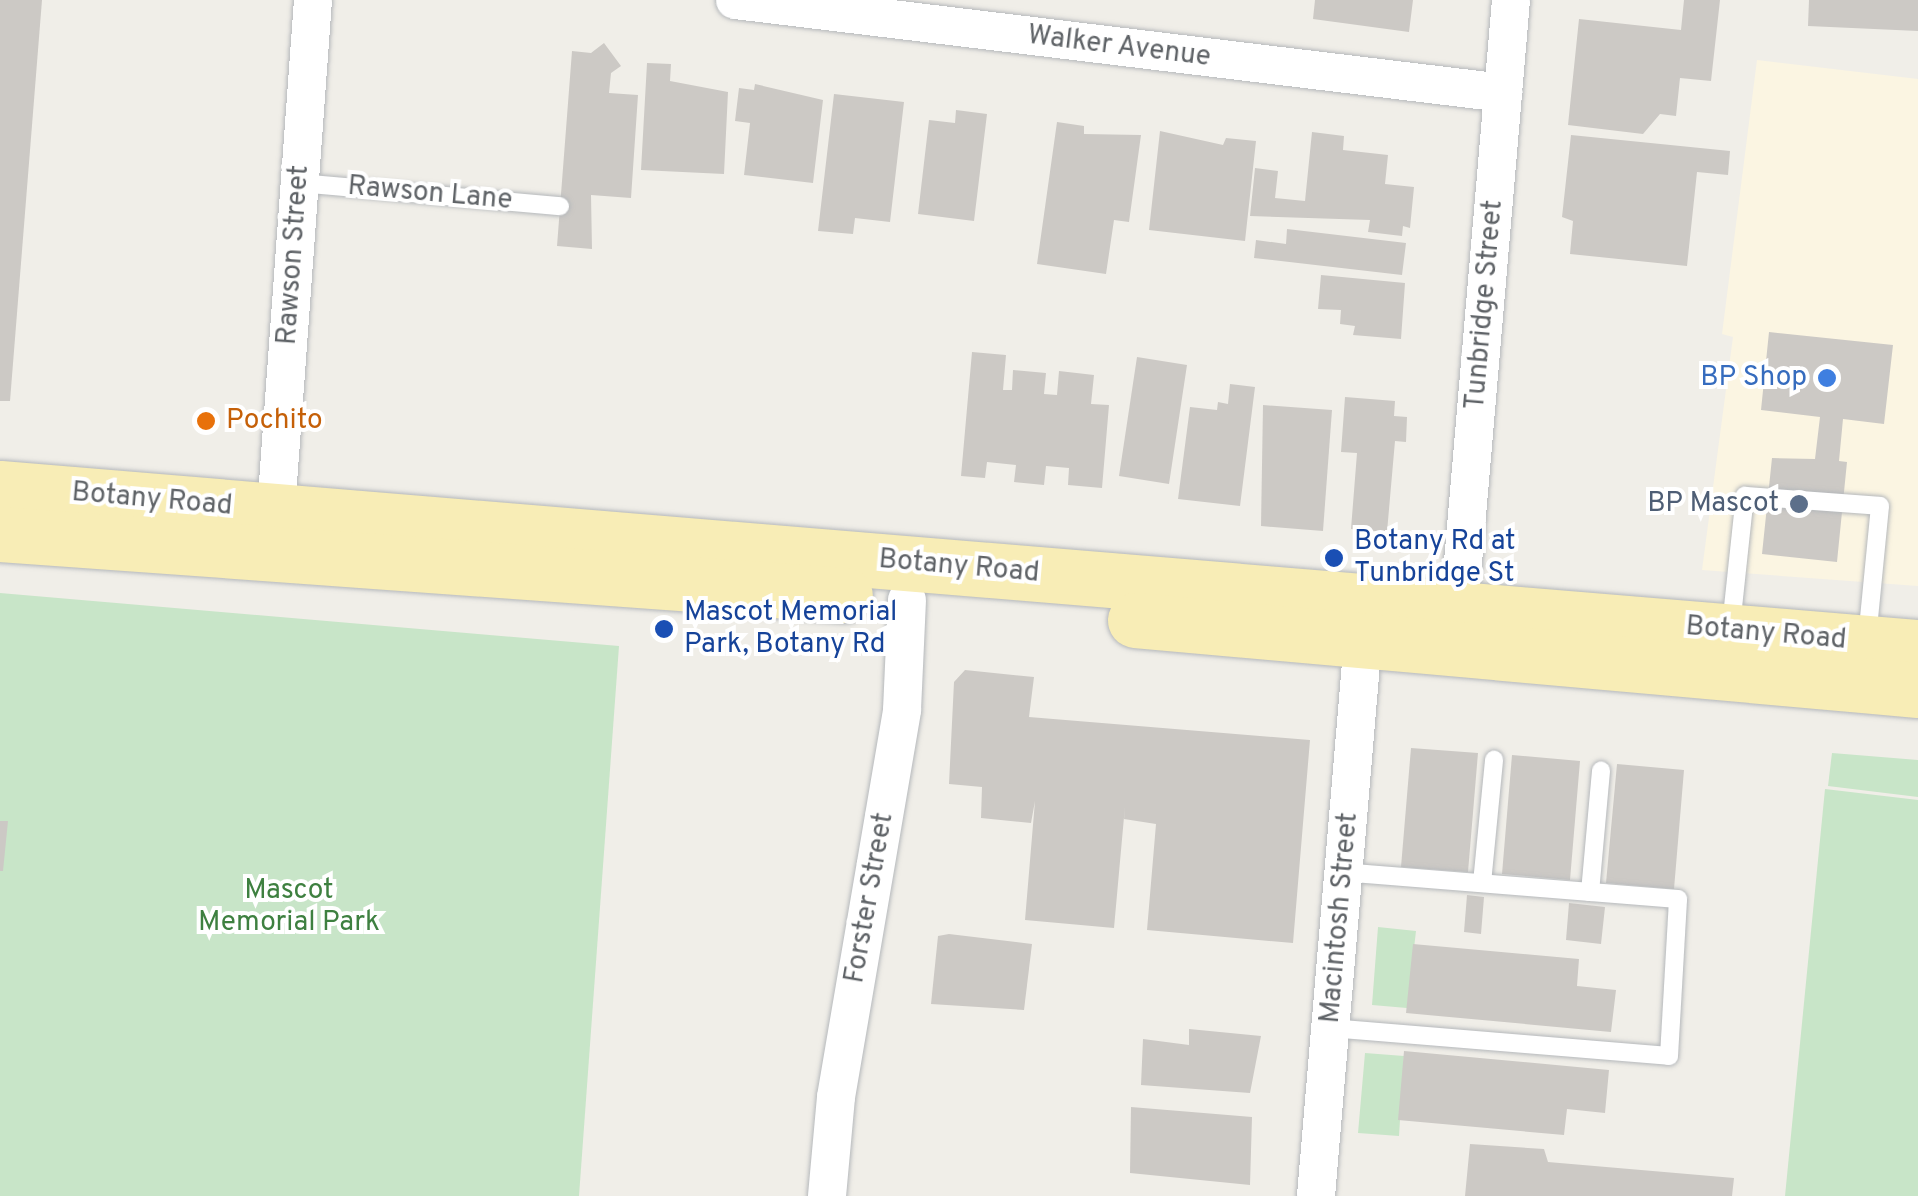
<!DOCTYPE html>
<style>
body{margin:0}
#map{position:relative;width:1918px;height:1196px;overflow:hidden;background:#f0eee8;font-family:Overpass,sans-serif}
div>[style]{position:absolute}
.commercial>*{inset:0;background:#fbf5e2}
.green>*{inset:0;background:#c8e5c8}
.building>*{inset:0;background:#ccc9c5}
.roads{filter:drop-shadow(0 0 2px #b5b8bb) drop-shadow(0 0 2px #b5b8bb)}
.service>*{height:18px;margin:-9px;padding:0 9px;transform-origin:9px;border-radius:9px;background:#fff}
.minor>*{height:38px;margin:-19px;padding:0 19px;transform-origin:19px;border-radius:19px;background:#fff}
.primary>*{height:55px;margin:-27.5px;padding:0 27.5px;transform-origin:27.5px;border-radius:27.5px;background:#f8edb6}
.dots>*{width:28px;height:28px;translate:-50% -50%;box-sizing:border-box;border:5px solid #fff;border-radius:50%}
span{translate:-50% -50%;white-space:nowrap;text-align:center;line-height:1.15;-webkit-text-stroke:8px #fff;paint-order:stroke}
.street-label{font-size:28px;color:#5f6367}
.shop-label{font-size:28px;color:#366cbe}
.right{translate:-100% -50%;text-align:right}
.food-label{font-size:28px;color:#c56008}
.left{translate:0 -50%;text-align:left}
.service-label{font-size:28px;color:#4e5e75}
.transit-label{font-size:28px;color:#164399}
.park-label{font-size:28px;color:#3e8040}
</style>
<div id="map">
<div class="commercial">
<div style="clip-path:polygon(1757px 60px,1918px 79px,1918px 586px,1702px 570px,1733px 337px,1722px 334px)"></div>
</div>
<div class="green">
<div style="clip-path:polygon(0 593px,619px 646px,579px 1196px,0 1196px)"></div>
<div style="clip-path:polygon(1832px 753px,1918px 760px,1918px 797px,1828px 786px)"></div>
<div style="clip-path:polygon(1825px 789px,1918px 800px,1918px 1196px,1785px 1196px)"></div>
<div style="clip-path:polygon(1378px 927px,1416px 931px,1407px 1008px,1372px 1005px)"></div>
<div style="clip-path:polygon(1365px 1053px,1404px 1056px,1399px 1136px,1358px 1133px)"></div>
</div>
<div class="building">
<div style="clip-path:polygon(0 0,42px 0,10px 401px,0 401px)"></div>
<div style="clip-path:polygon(1315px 0,1413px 0,1409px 32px,1313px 19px)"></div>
<div style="clip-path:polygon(1684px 0,1720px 0,1711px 81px,1680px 78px,1676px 116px,1660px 114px,1643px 134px,1568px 125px,1579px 19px,1681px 30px)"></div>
<div style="clip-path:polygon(1809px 0,1918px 0,1918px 31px,1808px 26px)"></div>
<div style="clip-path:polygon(604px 43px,621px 66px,611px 73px,609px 93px,638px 95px,631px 198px,591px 195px,592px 249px,557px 246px,572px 51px,591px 53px)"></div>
<div style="clip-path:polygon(647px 63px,671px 64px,670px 81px,728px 92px,724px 174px,641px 170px)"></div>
<div style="clip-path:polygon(755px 84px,823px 100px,813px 183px,744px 175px,750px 123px,735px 121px,739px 88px,754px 90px)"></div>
<div style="clip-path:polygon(834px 94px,904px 102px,890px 222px,855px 218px,853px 234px,818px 231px)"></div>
<div style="clip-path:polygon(956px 110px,987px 114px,974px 221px,918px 214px,929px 120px,955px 123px)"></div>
<div style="clip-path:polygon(1057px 122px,1084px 126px,1084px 134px,1141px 135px,1129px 222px,1114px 220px,1106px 274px,1037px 264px)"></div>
<div style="clip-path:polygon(1160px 131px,1223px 145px,1226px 138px,1256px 141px,1245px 241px,1149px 230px)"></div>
<div style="clip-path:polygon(1312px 132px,1344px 136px,1343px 150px,1388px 155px,1385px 184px,1414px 187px,1410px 228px,1403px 226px,1402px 236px,1368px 232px,1370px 220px,1250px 216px,1255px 168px,1278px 171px,1275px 198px,1305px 201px)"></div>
<div style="clip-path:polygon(1571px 135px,1730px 151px,1728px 175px,1697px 172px,1687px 266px,1570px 254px,1573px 221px,1562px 217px)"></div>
<div style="clip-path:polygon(1287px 229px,1406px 243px,1402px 275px,1254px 258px,1256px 240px,1286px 244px)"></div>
<div style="clip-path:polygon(1321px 275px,1405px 283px,1401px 339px,1353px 335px,1355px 326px,1340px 324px,1341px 310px,1318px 309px)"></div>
<div style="clip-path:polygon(1769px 332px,1893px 345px,1884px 424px,1843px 419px,1839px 461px,1847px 462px,1837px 562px,1762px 554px,1772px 458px,1815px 459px,1820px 417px,1761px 410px)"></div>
<div style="clip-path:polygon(972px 352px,1006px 355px,1003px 390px,1012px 390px,1013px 370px,1046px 373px,1044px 394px,1057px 395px,1059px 371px,1094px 375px,1091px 404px,1109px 405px,1102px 488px,1068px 485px,1069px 468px,1046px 466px,1044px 485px,1014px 482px,1016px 465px,987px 462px,985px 478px,961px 476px)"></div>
<div style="clip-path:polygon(1137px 357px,1187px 365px,1169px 484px,1119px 476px)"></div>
<div style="clip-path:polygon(1230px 384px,1255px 387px,1240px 506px,1178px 499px,1190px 407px,1217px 410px,1218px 402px,1228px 404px)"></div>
<div style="clip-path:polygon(1345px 397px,1395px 401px,1394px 416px,1407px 417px,1406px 442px,1395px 441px,1387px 532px,1351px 529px,1357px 453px,1341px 452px)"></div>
<div style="clip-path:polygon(1263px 405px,1332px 410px,1323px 531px,1261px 526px)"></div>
<div style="clip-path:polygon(965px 670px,1034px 677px,1029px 717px,1310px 740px,1293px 943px,1147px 930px,1156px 824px,1124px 819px,1125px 806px,1114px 928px,1025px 920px,1035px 801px,1031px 823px,981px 818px,982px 787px,949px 784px,954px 682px)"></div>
<div style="clip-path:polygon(1411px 748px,1478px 753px,1468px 872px,1401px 867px)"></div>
<div style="clip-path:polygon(1512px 755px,1580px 761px,1570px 880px,1502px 874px)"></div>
<div style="clip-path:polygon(1617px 764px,1684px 770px,1674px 889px,1606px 883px)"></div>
<div style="clip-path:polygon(0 821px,8px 821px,3px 871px,0 871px)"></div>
<div style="clip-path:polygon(1467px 895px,1484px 897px,1481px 934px,1464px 932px)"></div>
<div style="clip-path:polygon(1569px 903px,1605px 907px,1601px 944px,1566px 940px)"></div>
<div style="clip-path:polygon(949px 934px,1032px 944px,1024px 1010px,931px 1004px,938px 936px)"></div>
<div style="clip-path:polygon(1413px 944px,1579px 959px,1577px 986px,1616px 990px,1611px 1032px,1406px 1013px)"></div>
<div style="clip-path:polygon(1189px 1029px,1261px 1036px,1250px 1093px,1141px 1085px,1143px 1039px,1189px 1045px)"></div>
<div style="clip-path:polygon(1404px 1051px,1609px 1070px,1605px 1113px,1567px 1109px,1564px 1135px,1398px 1120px)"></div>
<div style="clip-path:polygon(1131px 1107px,1252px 1117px,1250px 1185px,1130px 1173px)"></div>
<div style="clip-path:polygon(1470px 1144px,1544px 1149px,1548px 1162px,1734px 1178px,1732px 1196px,1465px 1196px)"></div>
</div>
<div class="roads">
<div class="service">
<div style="left:300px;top:183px;width:261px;rotate:5.1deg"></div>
<div style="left:1731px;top:626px;width:131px;rotate:-83.9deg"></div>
<div style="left:1745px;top:496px;width:135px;rotate:4.2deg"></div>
<div style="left:1880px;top:506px;width:134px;rotate:95.6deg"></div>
<div style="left:1482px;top:883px;width:124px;rotate:-84.4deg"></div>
<div style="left:1590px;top:892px;width:122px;rotate:-84.8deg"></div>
<div style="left:1330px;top:1028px;width:340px;rotate:4.7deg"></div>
<div style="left:1669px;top:1056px;width:157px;rotate:-86.7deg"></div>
<div style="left:1678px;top:899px;width:335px;rotate:-175.4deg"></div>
</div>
<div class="minor">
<div style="left:735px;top:0;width:774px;rotate:6.9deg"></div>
<div style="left:276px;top:510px;width:511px;rotate:-85.85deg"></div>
<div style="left:1459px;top:609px;width:611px;rotate:-85.12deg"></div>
<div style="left:827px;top:1196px;width:99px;rotate:-84.8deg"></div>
<div style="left:836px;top:1097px;width:393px;rotate:-80.3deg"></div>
<div style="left:902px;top:710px;width:110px;rotate:-87.4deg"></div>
<div style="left:1316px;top:1196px;width:558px;rotate:-85.17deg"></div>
</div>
<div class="primary">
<div style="left:0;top:488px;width:1925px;rotate:4.74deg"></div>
<div style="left:0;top:534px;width:847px;rotate:4.13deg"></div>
<div style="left:1135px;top:620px;width:786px;rotate:5.11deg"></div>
</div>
</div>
<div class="dots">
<div style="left:1827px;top:378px;background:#3f7fe0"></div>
<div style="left:206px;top:421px;background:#e8710a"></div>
<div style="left:1799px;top:504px;background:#5c6f8a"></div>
<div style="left:1334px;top:558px;background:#1a4fb4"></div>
<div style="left:664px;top:629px;background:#1a4fb4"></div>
</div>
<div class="street-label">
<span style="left:1119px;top:47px;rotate:7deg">Walker Avenue</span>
<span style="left:430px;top:194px;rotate:5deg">Rawson Lane</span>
<span style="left:294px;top:255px;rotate:-86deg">Rawson Street</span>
<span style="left:1485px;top:305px;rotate:-85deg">Tunbridge Street</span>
<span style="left:152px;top:500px;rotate:5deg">Botany Road</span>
<span style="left:959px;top:567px;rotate:5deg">Botany Road</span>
<span style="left:1766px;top:634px;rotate:5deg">Botany Road</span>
<span style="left:870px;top:898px;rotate:-80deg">Forster Street</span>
<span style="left:1340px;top:918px;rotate:-85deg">Macintosh Street</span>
</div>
<div class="shop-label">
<span class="right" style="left:1807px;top:378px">BP Shop</span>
</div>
<div class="food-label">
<span class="left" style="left:226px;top:421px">Pochito</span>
</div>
<div class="service-label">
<span class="right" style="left:1779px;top:504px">BP Mascot</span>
</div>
<div class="transit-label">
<span class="left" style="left:1354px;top:558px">Botany Rd at<br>Tunbridge St</span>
<span class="left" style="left:684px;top:629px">Mascot Memorial<br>Park, Botany Rd</span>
</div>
<div class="park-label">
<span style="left:289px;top:907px">Mascot<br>Memorial Park</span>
</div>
</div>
